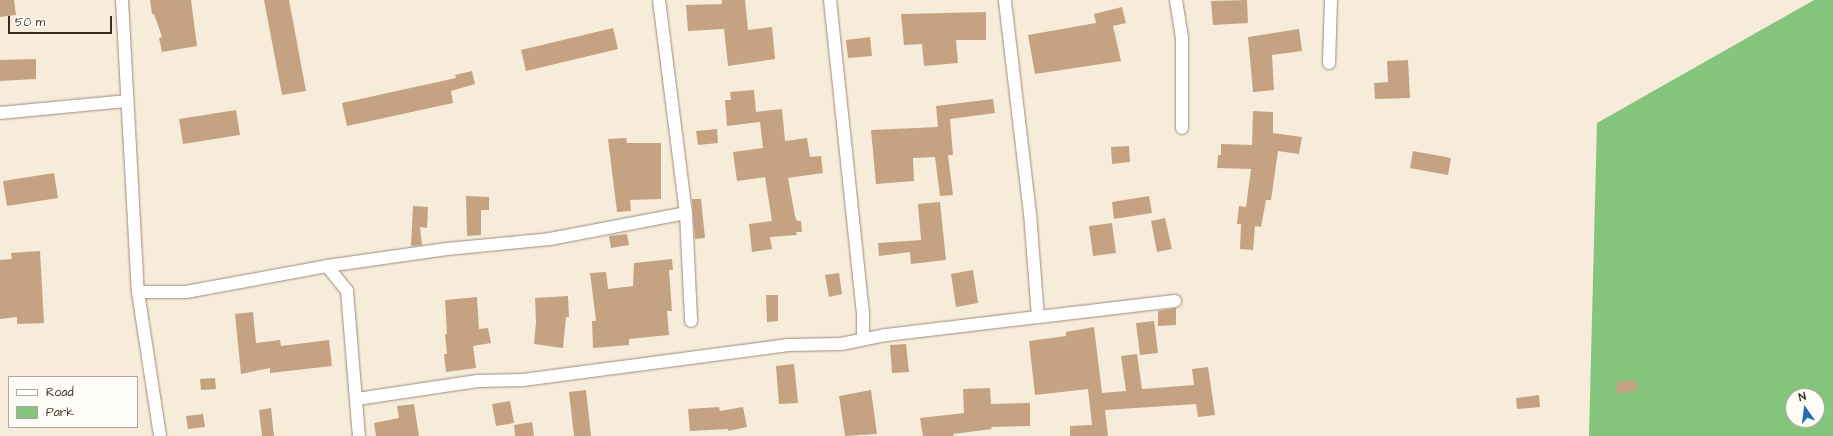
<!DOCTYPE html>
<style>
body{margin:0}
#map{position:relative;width:1833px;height:436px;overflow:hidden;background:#f7ecda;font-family:"Architects Daughter",sans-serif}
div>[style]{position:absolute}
.green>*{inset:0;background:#85c47c}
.building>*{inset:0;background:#c5a382}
.roads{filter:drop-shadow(0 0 1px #998b7c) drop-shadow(0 0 1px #998b7c)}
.minor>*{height:12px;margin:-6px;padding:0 6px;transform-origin:6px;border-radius:6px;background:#fff}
span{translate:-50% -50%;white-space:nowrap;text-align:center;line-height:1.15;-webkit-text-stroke:4px #fdfcf7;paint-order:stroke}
.legend{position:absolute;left:8px;top:376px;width:130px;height:52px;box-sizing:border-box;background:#fdfcf7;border:1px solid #afa8a0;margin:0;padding:5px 7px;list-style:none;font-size:12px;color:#3b2a1e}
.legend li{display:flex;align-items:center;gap:8px;height:20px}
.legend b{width:20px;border:1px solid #afa8a0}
.north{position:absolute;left:1785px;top:388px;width:40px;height:40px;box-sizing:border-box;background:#fdfcf7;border:1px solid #afa8a0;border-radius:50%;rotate:346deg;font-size:11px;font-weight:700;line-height:16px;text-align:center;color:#3b2a1e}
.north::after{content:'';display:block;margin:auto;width:14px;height:18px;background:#1f6fb2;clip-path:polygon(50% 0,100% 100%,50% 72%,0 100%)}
.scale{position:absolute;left:8px;top:16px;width:104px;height:18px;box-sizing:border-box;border:2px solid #3b2a1e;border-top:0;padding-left:5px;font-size:12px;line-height:14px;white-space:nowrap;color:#3b2a1e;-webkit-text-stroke:3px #fdfcf7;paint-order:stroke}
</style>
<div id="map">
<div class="green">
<div style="clip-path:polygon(evenodd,1814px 0,1833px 0,1833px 436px,1589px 436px,1597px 123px,1814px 0,1793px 396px,1817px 396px,1817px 420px,1793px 420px,1793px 396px)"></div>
</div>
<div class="building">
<div style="clip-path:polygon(0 0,14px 0,16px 15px,0 17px)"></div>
<div style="clip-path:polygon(150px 0,191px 0,197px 46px,162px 52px,159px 38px,162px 37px,154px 14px,152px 14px)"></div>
<div style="clip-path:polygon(264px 0,289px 0,306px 91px,282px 95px)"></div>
<div style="clip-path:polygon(722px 0,745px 0,748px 30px,772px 27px,775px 59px,728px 66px,724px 29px,688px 31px,686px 5px,722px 4px)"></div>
<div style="clip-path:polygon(1247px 0,1248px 23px,1213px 25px,1211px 1px)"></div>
<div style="clip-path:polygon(1122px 7px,1126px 23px,1113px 26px,1121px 61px,1035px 74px,1028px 35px,1096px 23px,1094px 14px)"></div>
<div style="clip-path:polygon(986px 12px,986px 40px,956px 40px,958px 63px,924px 66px,922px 44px,904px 45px,901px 14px)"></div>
<div style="clip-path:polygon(613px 28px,618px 49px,526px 71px,521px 50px)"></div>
<div style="clip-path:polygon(1299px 29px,1302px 51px,1272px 55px,1274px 90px,1253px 92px,1248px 37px)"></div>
<div style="clip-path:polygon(870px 37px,872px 56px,848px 58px,846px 40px)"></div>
<div style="clip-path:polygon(36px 59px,36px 79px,0 81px,0 60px)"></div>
<div style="clip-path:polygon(1408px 60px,1410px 98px,1375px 99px,1374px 83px,1388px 82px,1387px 61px)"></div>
<div style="clip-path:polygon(472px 71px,475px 84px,451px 91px,453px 103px,347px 126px,342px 103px,456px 78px,455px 75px)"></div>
<div style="clip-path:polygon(754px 90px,756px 112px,782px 109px,785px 141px,807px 138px,810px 157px,821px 156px,823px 173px,788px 178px,795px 216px,797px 221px,801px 221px,802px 232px,796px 232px,797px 235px,770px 237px,772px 249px,752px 252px,749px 224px,772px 221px,765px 177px,737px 181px,733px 152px,763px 148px,760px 122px,727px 126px,725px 100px,731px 100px,730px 92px)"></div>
<div style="clip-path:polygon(993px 99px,995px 113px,950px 119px,953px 155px,948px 155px,953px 195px,940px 196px,935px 157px,913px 158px,914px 181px,876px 184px,871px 130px,938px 127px,936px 106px)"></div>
<div style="clip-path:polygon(236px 110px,240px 135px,183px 144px,179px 119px)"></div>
<div style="clip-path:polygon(1253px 111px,1273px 112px,1273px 133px,1302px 137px,1299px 154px,1278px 151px,1271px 200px,1266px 200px,1261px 227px,1255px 226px,1253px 250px,1240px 249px,1241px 224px,1237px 224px,1239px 206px,1246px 207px,1251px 169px,1217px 168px,1218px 155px,1221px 155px,1221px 144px,1252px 145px)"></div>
<div style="clip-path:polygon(717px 129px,718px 143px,698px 145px,696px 131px)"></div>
<div style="clip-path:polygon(626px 138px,627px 143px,661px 143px,661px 199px,630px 200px,631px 211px,617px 212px,608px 139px)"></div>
<div style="clip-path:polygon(1129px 146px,1130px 162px,1112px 164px,1111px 147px)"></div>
<div style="clip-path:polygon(1413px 151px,1451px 158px,1448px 175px,1410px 168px)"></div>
<div style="clip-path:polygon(54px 173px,58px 198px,7px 206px,3px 181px)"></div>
<div style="clip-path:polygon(466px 196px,489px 197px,489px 210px,481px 210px,481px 235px,467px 236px)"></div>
<div style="clip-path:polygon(1149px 196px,1152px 213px,1114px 219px,1112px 202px)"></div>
<div style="clip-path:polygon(692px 199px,701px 199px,705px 238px,695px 239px)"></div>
<div style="clip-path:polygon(940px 202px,946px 260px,911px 264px,910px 252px,879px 256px,878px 243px,921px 240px,918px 204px)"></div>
<div style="clip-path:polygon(413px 206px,428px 207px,427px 228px,420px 227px,422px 245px,411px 246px)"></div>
<div style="clip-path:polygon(1165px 218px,1172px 249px,1157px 252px,1151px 221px)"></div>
<div style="clip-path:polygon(1112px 223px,1116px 253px,1093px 256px,1089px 226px)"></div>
<div style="clip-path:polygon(627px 234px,629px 245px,611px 248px,609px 236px)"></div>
<div style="clip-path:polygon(40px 251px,44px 323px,17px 324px,17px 317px,0 319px,0 260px,12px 259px,11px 253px)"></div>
<div style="clip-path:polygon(672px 259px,673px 270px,669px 270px,672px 311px,667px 311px,669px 335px,629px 339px,629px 345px,593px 348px,592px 321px,596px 321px,590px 273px,606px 272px,608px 289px,633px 286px,634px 263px)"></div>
<div style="clip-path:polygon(973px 270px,978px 303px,956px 307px,951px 274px)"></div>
<div style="clip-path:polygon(839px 273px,842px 294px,829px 297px,825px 275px)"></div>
<div style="clip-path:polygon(766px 295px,778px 295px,778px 321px,767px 322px)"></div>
<div style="clip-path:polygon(568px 296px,569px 317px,566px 317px,563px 348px,534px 344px,536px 322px,535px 298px)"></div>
<div style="clip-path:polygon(477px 297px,479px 329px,488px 328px,491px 343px,473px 346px,476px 368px,446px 372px,444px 354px,447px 354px,445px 334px,447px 334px,445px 300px)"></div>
<div style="clip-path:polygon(1176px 308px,1176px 325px,1158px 326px,1158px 311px)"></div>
<div style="clip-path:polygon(253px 312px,256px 343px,280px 340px,281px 346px,329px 340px,332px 366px,270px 373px,270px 368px,241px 374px,235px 314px)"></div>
<div style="clip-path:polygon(1154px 321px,1158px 353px,1140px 355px,1136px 323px)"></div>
<div style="clip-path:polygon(1094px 327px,1102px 393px,1126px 391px,1121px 356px,1137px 354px,1142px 389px,1194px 385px,1192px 369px,1208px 367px,1215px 415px,1198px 417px,1196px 404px,1105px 410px,1108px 436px,1070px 436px,1070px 426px,1092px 425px,1088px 389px,1035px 395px,1029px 341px,1066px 336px,1066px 332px)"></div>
<div style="clip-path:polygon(906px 344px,909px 372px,892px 373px,890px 345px)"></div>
<div style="clip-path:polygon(794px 364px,798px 403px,779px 404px,776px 366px)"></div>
<div style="clip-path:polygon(215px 378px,216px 389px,201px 390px,200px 379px)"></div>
<div style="clip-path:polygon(1636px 380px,1637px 391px,1617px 393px,1616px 382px)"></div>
<div style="clip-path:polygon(990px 388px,991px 404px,1030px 403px,1030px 426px,991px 427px,992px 429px,953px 434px,954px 436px,923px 436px,920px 418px,964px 413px,963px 389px)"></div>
<div style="clip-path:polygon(586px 390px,591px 436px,574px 436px,569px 392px)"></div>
<div style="clip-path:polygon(871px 390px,877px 434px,845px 436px,839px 396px)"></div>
<div style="clip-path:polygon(1539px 395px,1540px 407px,1517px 409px,1516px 398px)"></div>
<div style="clip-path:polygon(510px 401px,514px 423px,496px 426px,492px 404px)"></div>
<div style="clip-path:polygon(414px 404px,419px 436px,376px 436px,374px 423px,399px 418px,397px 406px)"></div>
<div style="clip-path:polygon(719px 407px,720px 411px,743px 407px,747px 427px,728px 431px,728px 429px,690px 431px,688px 409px)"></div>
<div style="clip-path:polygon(271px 408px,274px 436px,262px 436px,259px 410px)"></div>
<div style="clip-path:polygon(203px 414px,205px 427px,188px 429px,186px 416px)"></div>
<div style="clip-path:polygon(532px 422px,534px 436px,515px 436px,514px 425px)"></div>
</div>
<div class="roads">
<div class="minor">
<div style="left:122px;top:0;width:292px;rotate:86.9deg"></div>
<div style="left:138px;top:292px;width:146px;rotate:81.3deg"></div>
<div style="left:659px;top:0;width:215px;rotate:82.8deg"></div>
<div style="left:686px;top:213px;width:108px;rotate:87.3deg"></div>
<div style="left:830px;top:0;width:315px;rotate:84deg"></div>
<div style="left:863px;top:313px;width:25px;rotate:90deg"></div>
<div style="left:1176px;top:0;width:38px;rotate:81deg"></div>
<div style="left:1182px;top:38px;width:90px;rotate:90deg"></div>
<div style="left:1329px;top:63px;width:63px;rotate:-88.2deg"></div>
<div style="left:0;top:113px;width:128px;rotate:-5.4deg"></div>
<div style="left:327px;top:266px;width:121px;rotate:-8.1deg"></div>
<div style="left:447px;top:249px;width:103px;rotate:-5.5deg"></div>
<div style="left:550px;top:239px;width:138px;rotate:-10.8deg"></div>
<div style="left:138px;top:292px;width:48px"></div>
<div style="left:186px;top:292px;width:143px;rotate:-10.4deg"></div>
<div style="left:327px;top:266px;width:32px;rotate:51deg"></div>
<div style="left:347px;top:291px;width:145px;rotate:85.3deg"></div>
<div style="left:1038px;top:317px;width:138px;rotate:-6.7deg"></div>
<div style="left:357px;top:399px;width:122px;rotate:-8.5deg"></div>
<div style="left:478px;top:381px;width:45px;rotate:-1.3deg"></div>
<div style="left:523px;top:380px;width:268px;rotate:-7.5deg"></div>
<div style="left:789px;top:345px;width:52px;rotate:-1.1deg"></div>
<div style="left:841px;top:344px;width:46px;rotate:-11.3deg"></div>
<div style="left:886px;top:335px;width:153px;rotate:-6.8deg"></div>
<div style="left:1038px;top:317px;width:103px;rotate:-94.4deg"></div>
<div style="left:1030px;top:214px;width:215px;rotate:-96.7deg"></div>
</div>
</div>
<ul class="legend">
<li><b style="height:5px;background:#fff"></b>Road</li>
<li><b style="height:11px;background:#85c47c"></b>Park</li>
</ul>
<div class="north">N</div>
<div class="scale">50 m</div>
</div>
